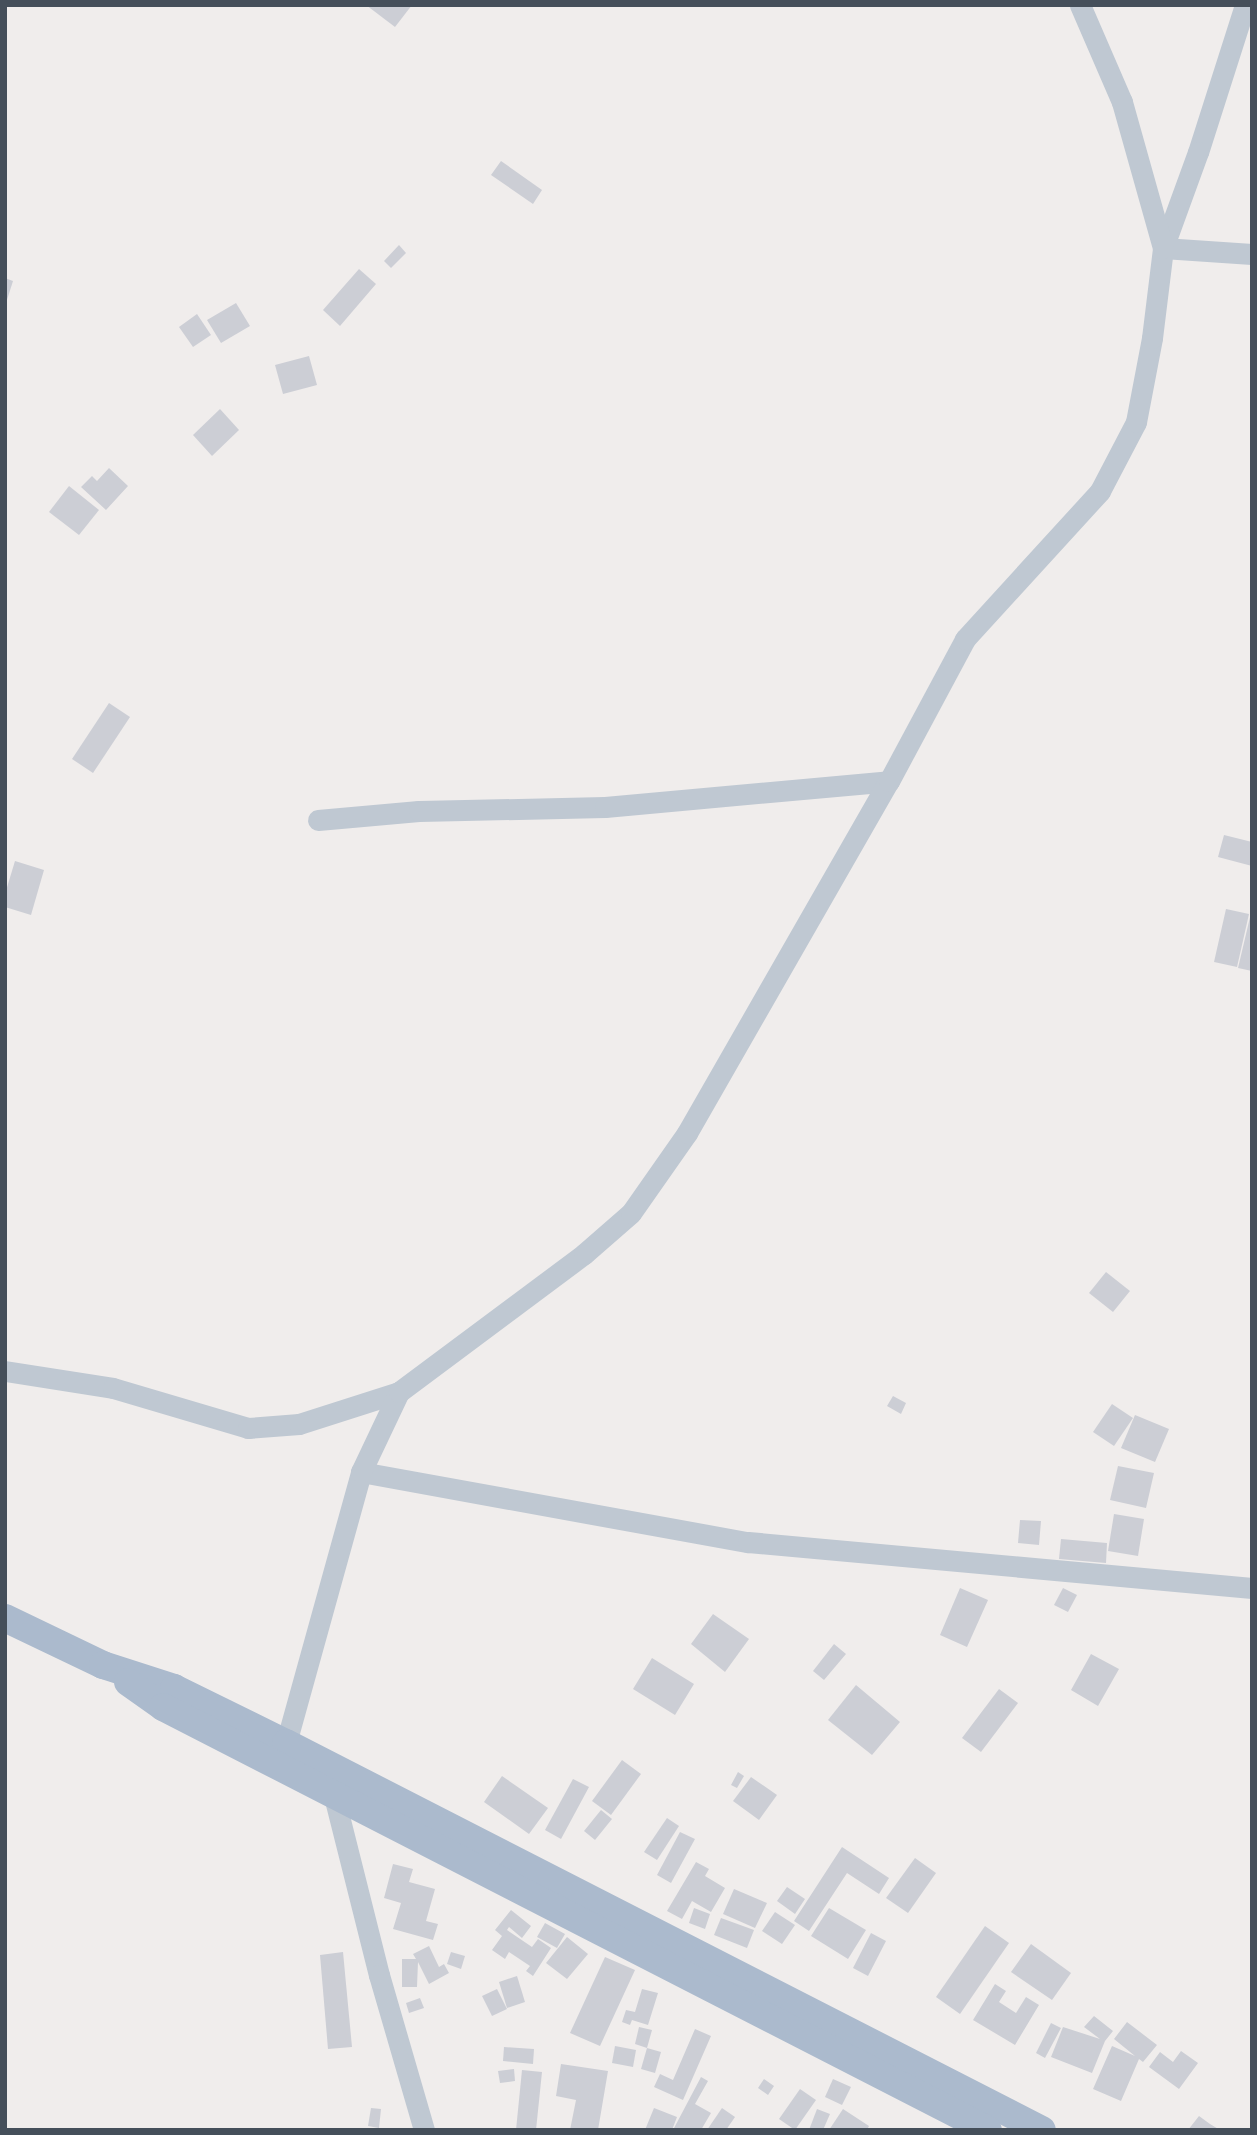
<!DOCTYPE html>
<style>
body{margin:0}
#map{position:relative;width:1257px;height:2135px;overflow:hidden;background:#f0edec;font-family:"Sofia Sans Condensed",sans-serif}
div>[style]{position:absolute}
.building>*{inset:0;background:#ccced5}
.minor>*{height:21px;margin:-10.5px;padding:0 10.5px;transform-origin:10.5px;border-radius:10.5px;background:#bfc8d2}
.major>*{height:28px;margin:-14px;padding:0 14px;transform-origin:14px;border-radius:14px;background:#abbacd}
span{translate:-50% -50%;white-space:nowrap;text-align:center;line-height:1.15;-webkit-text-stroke:6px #fff;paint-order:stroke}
.frame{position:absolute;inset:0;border:7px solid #454f5a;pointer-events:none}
</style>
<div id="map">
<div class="building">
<div style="clip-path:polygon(366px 5px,412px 5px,395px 27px)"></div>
<div style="clip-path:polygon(501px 161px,542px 190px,533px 204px,491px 175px)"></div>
<div style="clip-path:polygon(399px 245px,406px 253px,391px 268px,384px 261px)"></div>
<div style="clip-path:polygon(359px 269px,376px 284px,340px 326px,323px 310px)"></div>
<div style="clip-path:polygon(5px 278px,13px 281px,6px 303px,5px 303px)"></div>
<div style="clip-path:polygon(236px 303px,250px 326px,221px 343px,207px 320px)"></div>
<div style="clip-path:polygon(197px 314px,211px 335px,193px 347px,179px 327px)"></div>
<div style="clip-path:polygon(309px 356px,317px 385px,283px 394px,275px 365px)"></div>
<div style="clip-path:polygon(220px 409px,239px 430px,212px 456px,193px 435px)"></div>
<div style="clip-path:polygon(109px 468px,128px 486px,106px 510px,81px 487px,92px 476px,97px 481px)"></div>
<div style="clip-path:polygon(69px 486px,99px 510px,79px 535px,49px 512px)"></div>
<div style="clip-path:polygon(109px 703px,130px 717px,93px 773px,72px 759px)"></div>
<div style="clip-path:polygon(1224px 835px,1252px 842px,1252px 866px,1218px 857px)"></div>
<div style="clip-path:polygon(15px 861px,44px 870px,31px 915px,5px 907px,5px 894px)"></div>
<div style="clip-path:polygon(1226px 909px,1249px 914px,1237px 967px,1214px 962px)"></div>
<div style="clip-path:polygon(1251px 913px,1252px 913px,1252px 971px,1238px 968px)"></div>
<div style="clip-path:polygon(1106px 1272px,1130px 1291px,1113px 1312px,1089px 1293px)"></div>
<div style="clip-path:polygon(893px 1396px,906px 1403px,901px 1414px,887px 1406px)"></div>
<div style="clip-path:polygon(1112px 1404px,1133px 1418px,1114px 1446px,1093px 1432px)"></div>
<div style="clip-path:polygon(1135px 1415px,1169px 1429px,1155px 1462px,1121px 1448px)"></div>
<div style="clip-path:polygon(1118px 1466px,1154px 1473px,1146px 1508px,1110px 1500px)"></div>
<div style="clip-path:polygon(1114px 1514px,1144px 1519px,1138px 1556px,1108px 1551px)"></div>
<div style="clip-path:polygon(1020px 1520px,1041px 1521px,1039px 1545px,1018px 1543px)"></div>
<div style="clip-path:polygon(1061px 1539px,1107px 1543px,1106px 1563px,1059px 1559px)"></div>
<div style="clip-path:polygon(960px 1588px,988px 1600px,967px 1647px,940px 1635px)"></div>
<div style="clip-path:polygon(1063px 1588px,1077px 1595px,1068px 1612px,1054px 1605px)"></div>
<div style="clip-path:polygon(713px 1614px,749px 1639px,725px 1672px,691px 1644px)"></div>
<div style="clip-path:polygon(834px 1644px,846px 1654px,824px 1680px,813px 1671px)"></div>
<div style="clip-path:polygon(1091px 1654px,1119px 1669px,1098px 1706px,1071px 1690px)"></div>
<div style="clip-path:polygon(652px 1658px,694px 1684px,675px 1715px,633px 1689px)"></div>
<div style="clip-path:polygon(856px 1685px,900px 1722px,872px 1755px,828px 1720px)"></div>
<div style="clip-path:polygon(999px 1689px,1018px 1703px,981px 1752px,962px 1738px)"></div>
<div style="clip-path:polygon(622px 1760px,641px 1774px,611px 1815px,592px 1801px)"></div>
<div style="clip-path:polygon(738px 1772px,744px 1776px,737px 1788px,731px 1785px)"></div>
<div style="clip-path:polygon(502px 1776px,548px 1808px,529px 1834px,484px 1802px)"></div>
<div style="clip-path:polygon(751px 1777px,777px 1795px,759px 1820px,733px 1801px)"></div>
<div style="clip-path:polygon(573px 1779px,589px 1787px,561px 1839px,545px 1830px)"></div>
<div style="clip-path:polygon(601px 1810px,612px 1819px,595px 1840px,584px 1831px)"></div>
<div style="clip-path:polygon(667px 1818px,679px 1826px,657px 1860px,644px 1852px)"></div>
<div style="clip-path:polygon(680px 1832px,695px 1839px,671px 1883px,657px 1875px)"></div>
<div style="clip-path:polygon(842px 1847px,889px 1878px,879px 1894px,847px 1873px,809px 1931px,794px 1921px)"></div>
<div style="clip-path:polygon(915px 1858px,936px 1873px,908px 1913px,886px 1898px)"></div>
<div style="clip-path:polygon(696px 1862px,709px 1869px,705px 1876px,725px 1888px,711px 1912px,692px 1901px,682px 1919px,667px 1911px)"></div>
<div style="clip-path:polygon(393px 1864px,413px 1869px,409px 1882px,435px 1889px,426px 1921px,438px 1924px,433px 1940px,393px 1929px,401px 1903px,384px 1898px)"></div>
<div style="clip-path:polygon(787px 1887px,805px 1899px,795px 1914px,777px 1901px)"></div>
<div style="clip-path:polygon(734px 1889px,767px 1903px,755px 1928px,723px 1914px)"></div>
<div style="clip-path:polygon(694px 1908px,710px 1914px,705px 1929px,689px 1923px)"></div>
<div style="clip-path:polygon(829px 1908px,866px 1930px,848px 1959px,811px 1936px)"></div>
<div style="clip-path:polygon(511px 1910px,531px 1926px,522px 1938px,509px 1927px,507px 1930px,532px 1947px,538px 1939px,551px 1948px,533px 1976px,526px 1971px,530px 1966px,509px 1952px,505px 1959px,492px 1950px,502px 1936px,495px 1930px)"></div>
<div style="clip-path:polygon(775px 1912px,795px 1925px,782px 1944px,762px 1931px)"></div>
<div style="clip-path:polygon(721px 1918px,754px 1930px,747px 1948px,714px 1935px)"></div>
<div style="clip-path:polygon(545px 1923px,565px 1934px,557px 1948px,537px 1937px)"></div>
<div style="clip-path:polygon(985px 1926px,1009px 1943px,960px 2014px,936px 1997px)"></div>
<div style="clip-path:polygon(871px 1933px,886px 1941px,868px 1976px,853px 1968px)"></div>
<div style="clip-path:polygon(567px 1937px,588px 1954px,567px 1979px,546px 1963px)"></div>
<div style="clip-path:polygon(1031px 1944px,1071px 1973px,1052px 2000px,1011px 1972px)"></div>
<div style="clip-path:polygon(429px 1946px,439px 1967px,444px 1964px,449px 1973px,429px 1984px,418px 1962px,417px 1987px,402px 1987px,402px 1959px,416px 1959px,413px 1954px)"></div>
<div style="clip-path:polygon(343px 1952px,352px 2047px,328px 2049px,320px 1955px)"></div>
<div style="clip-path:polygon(451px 1952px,465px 1956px,461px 1969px,447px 1964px)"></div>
<div style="clip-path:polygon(605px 1957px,635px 1970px,600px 2046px,570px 2033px)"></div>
<div style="clip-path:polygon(517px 1976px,525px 2002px,507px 2008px,499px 1982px)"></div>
<div style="clip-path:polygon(995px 1984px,1006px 1991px,999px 2002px,1016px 2013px,1026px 1997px,1039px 2005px,1015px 2045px,973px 2020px)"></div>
<div style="clip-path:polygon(497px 1989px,507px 2009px,492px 2016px,482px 1996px)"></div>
<div style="clip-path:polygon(642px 1989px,658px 1993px,648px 2025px,632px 2020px,630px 2025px,622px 2022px,626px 2010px,635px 2012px)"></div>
<div style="clip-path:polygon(420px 1998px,424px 2008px,409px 2013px,406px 2003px)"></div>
<div style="clip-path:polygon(1094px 2016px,1113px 2031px,1105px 2041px,1092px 2073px,1051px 2057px,1063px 2027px,1100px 2039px,1084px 2027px)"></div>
<div style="clip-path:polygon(1127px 2022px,1157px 2045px,1143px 2062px,1139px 2059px,1121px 2101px,1093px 2089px,1112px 2046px,1135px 2056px,1114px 2039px)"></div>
<div style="clip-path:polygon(1051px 2023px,1061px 2028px,1045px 2058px,1036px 2053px)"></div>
<div style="clip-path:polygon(639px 2027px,652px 2030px,647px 2048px,635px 2044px)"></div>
<div style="clip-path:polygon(695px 2029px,711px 2036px,683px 2100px,654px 2087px,660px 2074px,673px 2080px)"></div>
<div style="clip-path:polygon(615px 2046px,636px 2050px,633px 2067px,612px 2063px)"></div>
<div style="clip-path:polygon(504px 2047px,534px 2049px,533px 2064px,503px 2061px)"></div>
<div style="clip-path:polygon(647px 2048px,661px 2052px,655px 2073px,641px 2069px)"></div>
<div style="clip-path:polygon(1181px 2051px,1198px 2063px,1179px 2089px,1149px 2067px,1160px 2052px,1173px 2062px)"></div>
<div style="clip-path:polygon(561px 2064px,608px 2071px,598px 2130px,570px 2130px,576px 2100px,556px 2096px)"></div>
<div style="clip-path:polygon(514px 2069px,515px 2081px,500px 2083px,498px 2071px)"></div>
<div style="clip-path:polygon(522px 2070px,542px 2072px,536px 2130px,516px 2130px)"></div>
<div style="clip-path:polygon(701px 2077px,708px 2081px,695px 2104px,711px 2113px,701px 2130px,673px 2130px)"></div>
<div style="clip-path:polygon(764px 2079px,774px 2086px,768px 2095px,758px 2088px)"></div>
<div style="clip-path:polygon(833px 2079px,851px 2087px,842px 2105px,825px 2097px)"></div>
<div style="clip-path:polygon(800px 2089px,816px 2100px,795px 2130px,779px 2119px)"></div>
<div style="clip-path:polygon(371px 2108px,381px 2109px,379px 2128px,368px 2126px)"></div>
<div style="clip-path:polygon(654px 2108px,677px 2117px,672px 2130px,645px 2130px)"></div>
<div style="clip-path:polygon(722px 2108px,735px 2117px,726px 2130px,707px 2130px)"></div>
<div style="clip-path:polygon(817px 2109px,830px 2114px,823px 2130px,809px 2130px)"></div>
<div style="clip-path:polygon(843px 2109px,869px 2126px,867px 2130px,829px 2130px)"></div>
<div style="clip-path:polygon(1199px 2116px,1210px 2124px,1220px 2130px,1188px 2130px)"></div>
</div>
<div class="minor">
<div style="left:1245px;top:5px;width:154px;rotate:107.7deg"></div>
<div style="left:1198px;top:152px;width:102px;rotate:110deg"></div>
<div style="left:1163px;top:248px;width:89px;rotate:3.9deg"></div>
<div style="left:318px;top:820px;width:101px;rotate:-5.1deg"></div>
<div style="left:419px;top:811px;width:186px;rotate:-1.2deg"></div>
<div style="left:605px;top:807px;width:285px;rotate:-5.2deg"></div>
<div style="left:5px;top:1371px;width:109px;rotate:8.9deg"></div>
<div style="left:113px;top:1388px;width:141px;rotate:16.5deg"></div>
<div style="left:248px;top:1428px;width:51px;rotate:-4.5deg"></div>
<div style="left:299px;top:1424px;width:105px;rotate:-17.7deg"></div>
<div style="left:361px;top:1472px;width:393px;rotate:10.3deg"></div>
<div style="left:748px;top:1542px;width:506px;rotate:5.21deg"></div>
<div style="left:286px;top:1743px;width:281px;rotate:-74.5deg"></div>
<div style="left:361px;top:1472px;width:89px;rotate:-64.6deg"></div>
<div style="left:399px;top:1392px;width:231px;rotate:-36.7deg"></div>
<div style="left:584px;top:1254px;width:62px;rotate:-41.1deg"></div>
<div style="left:631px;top:1213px;width:98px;rotate:-55deg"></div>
<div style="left:687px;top:1133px;width:406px;rotate:-60.2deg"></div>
<div style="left:889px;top:781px;width:161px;rotate:-61.8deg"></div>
<div style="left:965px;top:639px;width:200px;rotate:-47.6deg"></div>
<div style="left:1100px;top:491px;width:78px;rotate:-62.4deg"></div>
<div style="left:1136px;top:422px;width:86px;rotate:-79.2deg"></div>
<div style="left:1152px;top:338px;width:91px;rotate:-83deg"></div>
<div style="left:1163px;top:248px;width:152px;rotate:-105.7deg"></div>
<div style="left:1122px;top:102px;width:106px;rotate:-113.4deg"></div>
<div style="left:334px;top:1796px;width:185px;rotate:75.9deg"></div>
<div style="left:379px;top:1975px;width:161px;rotate:73.8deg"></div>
</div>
<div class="major">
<div style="left:5px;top:1618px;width:109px;rotate:25.6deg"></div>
<div style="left:103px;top:1665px;width:75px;rotate:17.9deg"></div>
<div style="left:174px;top:1688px;width:125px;rotate:26.2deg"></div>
<div style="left:286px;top:1743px;width:849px;rotate:27.11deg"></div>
<div style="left:128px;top:1682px;width:43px;rotate:35.5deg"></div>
<div style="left:163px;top:1707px;width:927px;rotate:27.15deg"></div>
</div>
<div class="frame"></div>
</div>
